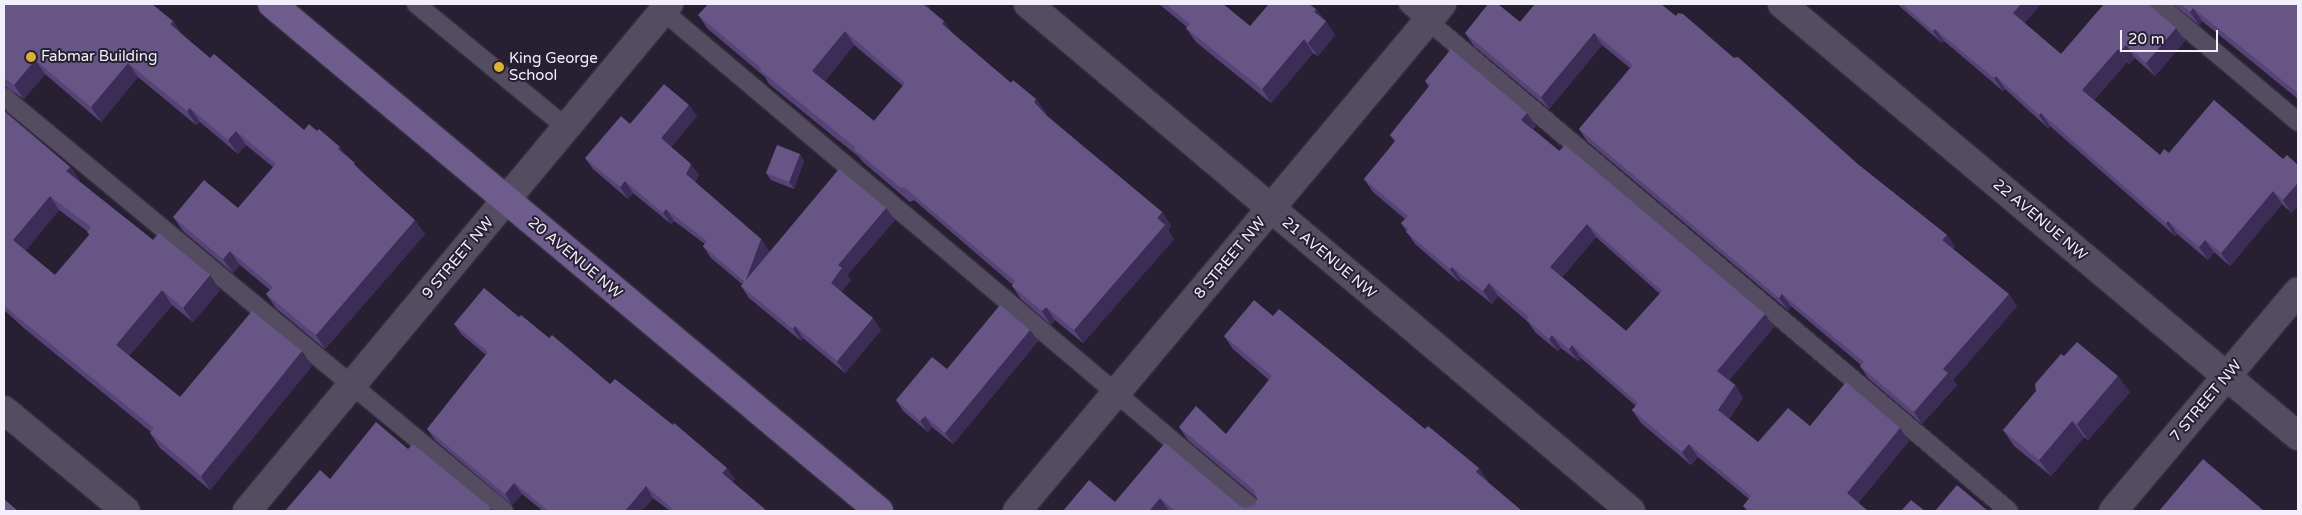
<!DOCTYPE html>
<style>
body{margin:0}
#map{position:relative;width:2302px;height:515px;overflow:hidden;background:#262032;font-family:"Varela Round",sans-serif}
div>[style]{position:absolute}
.roads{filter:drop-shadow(0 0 1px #413c4b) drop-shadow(0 0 1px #413c4b)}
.lane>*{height:18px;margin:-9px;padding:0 9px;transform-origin:9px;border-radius:9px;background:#544d62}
.street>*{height:28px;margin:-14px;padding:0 14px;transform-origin:14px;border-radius:14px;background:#544d62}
.secondary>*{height:28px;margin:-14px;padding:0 14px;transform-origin:14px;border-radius:14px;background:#6d5c8c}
.wall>*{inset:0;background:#574378}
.shaded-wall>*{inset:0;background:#3c2d56}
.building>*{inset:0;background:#675586}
.dots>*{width:14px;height:14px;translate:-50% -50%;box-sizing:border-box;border:2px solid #262032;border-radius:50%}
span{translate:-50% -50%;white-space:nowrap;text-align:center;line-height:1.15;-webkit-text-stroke:4px #262032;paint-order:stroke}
.poi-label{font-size:15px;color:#f2effb}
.left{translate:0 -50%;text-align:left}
.street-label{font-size:15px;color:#f2effb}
.frame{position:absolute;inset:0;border:5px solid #f2effb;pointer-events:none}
.scale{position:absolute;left:2120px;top:30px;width:98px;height:22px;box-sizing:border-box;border:2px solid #f2effb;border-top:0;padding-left:6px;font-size:15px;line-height:18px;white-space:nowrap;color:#f2effb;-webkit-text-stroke:4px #262032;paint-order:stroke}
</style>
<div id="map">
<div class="roads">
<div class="lane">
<div style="left:416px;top:4px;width:195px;rotate:39.4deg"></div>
<div style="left:1408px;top:4px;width:786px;rotate:40.15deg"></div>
<div style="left:2158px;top:4px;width:183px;rotate:40.1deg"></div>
<div style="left:663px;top:11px;width:776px;rotate:40.14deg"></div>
<div style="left:4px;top:97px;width:649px;rotate:39.62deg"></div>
</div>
<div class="street">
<div style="left:1028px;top:4px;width:788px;rotate:40.06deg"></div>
<div style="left:1782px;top:4px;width:673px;rotate:39.94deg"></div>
<div style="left:4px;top:410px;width:158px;rotate:39.6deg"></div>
<div style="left:247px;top:511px;width:660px;rotate:-50.23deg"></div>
<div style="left:1017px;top:511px;width:662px;rotate:-50.03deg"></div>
<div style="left:2113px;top:511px;width:287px;rotate:-49.9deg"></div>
</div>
<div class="secondary">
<div style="left:272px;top:4px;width:791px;rotate:39.87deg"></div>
</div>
</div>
<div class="wall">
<div style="clip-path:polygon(4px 4px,173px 21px,182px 35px,210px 58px,304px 130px,346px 155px,360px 170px,425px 234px,325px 349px,276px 308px,266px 294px,270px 290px,240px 265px,233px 273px,183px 231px,173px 217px,238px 208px,273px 167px,246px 145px,238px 154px,200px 122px,196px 125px,138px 77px,101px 122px,45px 74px,24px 99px,6px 87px,4px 87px)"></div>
<div style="clip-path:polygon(1159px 4px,1223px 4px,1250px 26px,1316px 9px,1335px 35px,1318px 56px,1313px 53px,1271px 103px,1196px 42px,1186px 28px,1187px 27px)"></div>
<div style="clip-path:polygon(1535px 4px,1860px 166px,1947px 235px,1955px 247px,1953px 249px,2017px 306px,1953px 380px,1957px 385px,1922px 424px,1868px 378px,1860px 366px,1861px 365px,1791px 306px,1788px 310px,1587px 141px,1579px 129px,1630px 68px,1602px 45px,1549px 109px,1474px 46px,1465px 33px,1520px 22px)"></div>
<div style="clip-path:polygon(1897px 4px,2041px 4px,2024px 23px,2061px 54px,2176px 28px,2185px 41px,2155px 76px,2135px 58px,2129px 64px,2127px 62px,2094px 100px,2160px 155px,2169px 153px,2214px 100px,2292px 213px,2282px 204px,2230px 266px,2214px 252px,2208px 260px,2177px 234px,2175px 236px,2050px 126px,2048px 128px,2005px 89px,2003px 91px,1944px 41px,1942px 43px)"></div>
<div style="clip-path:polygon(2173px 4px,2298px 4px,2298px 99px,2202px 21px,2199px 25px)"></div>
<div style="clip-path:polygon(evenodd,932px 11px,954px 35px,1011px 83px,1036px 99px,1046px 113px,1045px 114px,1162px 212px,1171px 226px,1168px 230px,1174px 239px,1083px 343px,1055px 320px,1051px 325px,1021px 299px,1012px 286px,1013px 285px,914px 200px,910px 202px,863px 162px,859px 157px,769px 84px,765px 77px,708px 29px,698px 15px,932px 11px,854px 45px,903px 86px,874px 121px,825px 81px,854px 45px)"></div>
<div style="clip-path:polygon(evenodd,1425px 81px,1527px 113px,1536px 126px,1533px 129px,1774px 327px,1729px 380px,1735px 385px,1743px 398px,1729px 419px,1758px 442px,1810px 426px,1900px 428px,1909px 441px,1858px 503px,1868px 511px,1747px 511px,1743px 506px,1749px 499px,1698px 457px,1691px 465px,1641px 423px,1632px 410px,1636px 406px,1581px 358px,1578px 361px,1561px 348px,1558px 351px,1536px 333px,1527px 321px,1498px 296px,1492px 304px,1461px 279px,1459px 282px,1415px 244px,1401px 223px,1405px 219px,1373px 192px,1364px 179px,1395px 142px,1390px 135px,1429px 87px,1425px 81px,1596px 237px,1660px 294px,1626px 331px,1562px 277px,1596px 237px)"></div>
<div style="clip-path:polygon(evenodd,4px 107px,10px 116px,70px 167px,80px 181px,79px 181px,153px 240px,220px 290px,193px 322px,172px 305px,129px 356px,180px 397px,312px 366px,210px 490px,160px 448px,150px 433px,151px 432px,25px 329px,4px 310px,4px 107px,59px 210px,87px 231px,89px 235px,55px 275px,25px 251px,59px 210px)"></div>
<div style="clip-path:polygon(697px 116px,671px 147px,699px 175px,695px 182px,761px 239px,769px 251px,768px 254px,886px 208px,895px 220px,847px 275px,851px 280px,841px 292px,881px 330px,845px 373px,803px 338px,801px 341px,749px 298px,741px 286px,742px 284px,711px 258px,703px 246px,705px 244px,674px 221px,671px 224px,633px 193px,628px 199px,593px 169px,585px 158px,630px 124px)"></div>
<div style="clip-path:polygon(800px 154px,804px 161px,794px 189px,771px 180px,766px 173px)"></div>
<div style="clip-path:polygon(1273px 316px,1488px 481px,1487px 482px,1522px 511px,1063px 511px,1115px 502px,1165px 443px,1240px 506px,1245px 508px,1255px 505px,1257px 499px,1257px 498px,1188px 440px,1179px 427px,1226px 434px,1269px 380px,1233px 349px,1224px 336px)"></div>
<div style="clip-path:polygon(519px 317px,549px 338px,735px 479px,732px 482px,767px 511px,670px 511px,653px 498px,642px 511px,543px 511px,522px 494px,512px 505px,435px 440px,427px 429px,486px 355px,462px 335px,454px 324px)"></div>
<div style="clip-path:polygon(1030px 330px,1038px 341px,953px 444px,932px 427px,928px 432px,903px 411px,896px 400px,947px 369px)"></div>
<div style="clip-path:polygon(2130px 392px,2088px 440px,2084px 437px,2051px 476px,2014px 446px,2003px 430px)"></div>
</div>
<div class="shaded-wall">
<div style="clip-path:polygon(923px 4px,927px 4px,934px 14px)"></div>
<div style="clip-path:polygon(2021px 4px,2041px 4px,2022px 26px,2013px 13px)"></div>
<div style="clip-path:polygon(2193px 8px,2202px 21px,2199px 25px,2190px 12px)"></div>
<div style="clip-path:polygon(1316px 9px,1325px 22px,1326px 21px,1335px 35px,1318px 56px,1308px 43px,1314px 12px)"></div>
<div style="clip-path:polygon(173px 21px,183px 35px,170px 24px)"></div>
<div style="clip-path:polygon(944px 21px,954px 35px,942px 24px)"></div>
<div style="clip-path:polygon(2176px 28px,2185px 41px,2155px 76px,2146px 63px)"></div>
<div style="clip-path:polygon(1935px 29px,1944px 41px,1942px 43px,1933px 31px)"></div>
<div style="clip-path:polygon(845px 31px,854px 45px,822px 85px,812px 71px)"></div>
<div style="clip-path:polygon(1594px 33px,1602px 45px,1549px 109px,1541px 97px)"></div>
<div style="clip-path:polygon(1304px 39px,1313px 53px,1271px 103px,1262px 89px)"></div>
<div style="clip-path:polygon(2126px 45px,2135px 58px,2129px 64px,2120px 51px)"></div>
<div style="clip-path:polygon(2118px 49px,2127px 62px,2091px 103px,2082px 90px)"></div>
<div style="clip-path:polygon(35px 60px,45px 74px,24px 99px,14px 85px)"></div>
<div style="clip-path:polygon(128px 63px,138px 77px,101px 122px,91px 107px)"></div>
<div style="clip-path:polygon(1996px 76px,2005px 89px,2003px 91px,1994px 78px)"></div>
<div style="clip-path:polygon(1036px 99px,1046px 113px,1043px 116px,1034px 102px)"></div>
<div style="clip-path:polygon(689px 105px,697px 116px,669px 150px,661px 138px)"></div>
<div style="clip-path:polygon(4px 107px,10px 116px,4px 115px)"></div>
<div style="clip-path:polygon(190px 108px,200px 122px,196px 125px,187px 111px)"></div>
<div style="clip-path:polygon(1527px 113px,1536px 126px,1530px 132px,1521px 120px)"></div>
<div style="clip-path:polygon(2041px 113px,2050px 126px,2048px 128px,2039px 115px)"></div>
<div style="clip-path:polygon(236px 131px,246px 145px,238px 154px,228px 140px)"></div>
<div style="clip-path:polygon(340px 147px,350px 161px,338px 149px)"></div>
<div style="clip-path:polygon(800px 154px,804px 161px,794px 189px,789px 182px)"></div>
<div style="clip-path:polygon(691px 164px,699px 175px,694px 185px,686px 174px)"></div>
<div style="clip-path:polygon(70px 167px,80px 181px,76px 185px,66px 171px)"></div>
<div style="clip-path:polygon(625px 181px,633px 193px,628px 199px,620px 187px)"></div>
<div style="clip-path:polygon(2298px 183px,2298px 206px,2292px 213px,2283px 200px)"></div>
<div style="clip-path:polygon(2273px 191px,2282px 204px,2230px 266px,2221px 253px)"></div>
<div style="clip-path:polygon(50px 196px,59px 210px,23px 254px,13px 240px)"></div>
<div style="clip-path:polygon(886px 208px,895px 220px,847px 275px,851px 280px,839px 295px,831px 283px,838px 265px)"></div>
<div style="clip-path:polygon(666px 209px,674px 221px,671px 224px,663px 213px)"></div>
<div style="clip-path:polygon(1162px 212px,1171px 226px,1168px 230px,1174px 239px,1083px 343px,1074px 330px)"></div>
<div style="clip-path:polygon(415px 220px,425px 234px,325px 349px,316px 335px)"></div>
<div style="clip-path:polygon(2168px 221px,2177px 234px,2175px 236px,2166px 223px)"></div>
<div style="clip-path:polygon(1587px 224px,1596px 237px,1559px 280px,1550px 267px)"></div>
<div style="clip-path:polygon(1947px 235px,1955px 247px,1951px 252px,1942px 240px)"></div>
<div style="clip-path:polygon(761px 239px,769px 251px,753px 293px,745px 282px)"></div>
<div style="clip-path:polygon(2205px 240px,2214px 252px,2208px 260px,2199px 247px)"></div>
<div style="clip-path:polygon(230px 251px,240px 265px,233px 273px,223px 259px)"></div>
<div style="clip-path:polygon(1452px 267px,1461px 279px,1459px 282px,1450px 269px)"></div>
<div style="clip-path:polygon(210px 275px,220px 290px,193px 322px,183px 308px)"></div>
<div style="clip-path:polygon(1489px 283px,1498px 296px,1492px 304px,1483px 291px)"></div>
<div style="clip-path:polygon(162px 290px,172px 305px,126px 359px,116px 345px)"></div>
<div style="clip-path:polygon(1782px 294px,1791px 306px,1788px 310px,1779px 298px)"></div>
<div style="clip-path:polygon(2009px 294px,2017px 306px,1953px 380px,1957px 385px,1922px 424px,1914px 412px,1943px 369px)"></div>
<div style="clip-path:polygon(1046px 307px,1055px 320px,1051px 325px,1042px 311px)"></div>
<div style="clip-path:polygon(1765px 314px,1774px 327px,1726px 384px,1717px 371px)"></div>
<div style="clip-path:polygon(873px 318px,881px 330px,845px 373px,837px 361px)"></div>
<div style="clip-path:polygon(795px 326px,803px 338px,801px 341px,793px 329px)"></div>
<div style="clip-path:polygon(1030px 330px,1038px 341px,953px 444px,945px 433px)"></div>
<div style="clip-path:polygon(1552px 335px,1561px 348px,1558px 351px,1549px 339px)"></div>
<div style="clip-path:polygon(1572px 345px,1581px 358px,1578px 361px,1569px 349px)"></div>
<div style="clip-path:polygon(302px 351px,312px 366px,210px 490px,201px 476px)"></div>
<div style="clip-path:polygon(2118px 376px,2130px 392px,2088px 440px,2077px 424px)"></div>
<div style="clip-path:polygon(1735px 385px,1743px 398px,1727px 422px,1718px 410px)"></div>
<div style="clip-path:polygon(925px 416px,932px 427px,928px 432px,920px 421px)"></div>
<div style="clip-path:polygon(2072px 421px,2084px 437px,2051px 476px,2039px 460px)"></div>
<div style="clip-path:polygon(1900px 428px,1909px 441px,1856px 505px,1847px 493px)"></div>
<div style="clip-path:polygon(1689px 444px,1698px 457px,1691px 465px,1682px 452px)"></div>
<div style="clip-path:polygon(727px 468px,735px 479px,730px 484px,722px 473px)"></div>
<div style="clip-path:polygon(1479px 468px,1488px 481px,1485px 485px,1476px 472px)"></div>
<div style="clip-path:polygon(514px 483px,522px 494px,512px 505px,505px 494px)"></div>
<div style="clip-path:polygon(646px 486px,653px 498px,642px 511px,625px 511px)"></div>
<div style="clip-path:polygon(1160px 498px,1169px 511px,1149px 511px)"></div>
<div style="clip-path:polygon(491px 508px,493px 511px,488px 511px)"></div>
</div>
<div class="building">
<div style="clip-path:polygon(4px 4px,152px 4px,173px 21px,170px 24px,210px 58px,214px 54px,304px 130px,309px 124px,317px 131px,319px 129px,340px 147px,338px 149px,355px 163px,353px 164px,415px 220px,316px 335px,266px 294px,273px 287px,230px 251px,223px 259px,173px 217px,204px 180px,238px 208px,276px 164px,236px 131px,228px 140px,190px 108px,187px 111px,128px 63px,91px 107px,35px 60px,14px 85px,4px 78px)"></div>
<div style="clip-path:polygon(evenodd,708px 4px,923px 4px,944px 21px,942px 24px,1011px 83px,1013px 80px,1036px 99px,1034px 102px,1048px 117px,1162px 212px,1157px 218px,1165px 225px,1074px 330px,1046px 307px,1042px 311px,1012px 286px,1015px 281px,904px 187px,901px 188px,854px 149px,855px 147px,760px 70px,761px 68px,698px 15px,708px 4px,845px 31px,905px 83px,874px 121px,812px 71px,845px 31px)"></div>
<div style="clip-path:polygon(1166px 4px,1223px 4px,1250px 26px,1269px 4px,1309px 4px,1316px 9px,1314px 12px,1326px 21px,1308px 43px,1304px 39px,1262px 89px,1186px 28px,1190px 24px)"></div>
<div style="clip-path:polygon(1488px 4px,1498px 4px,1520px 22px,1535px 4px,1661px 4px,1676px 16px,1678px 13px,1683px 14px,1734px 58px,1738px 57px,1860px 166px,1947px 235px,1942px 240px,2009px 294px,1943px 369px,1948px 373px,1914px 412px,1860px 366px,1864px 362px,1782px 294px,1779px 298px,1579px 129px,1633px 65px,1594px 33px,1541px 97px,1465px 33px)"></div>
<div style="clip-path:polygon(1902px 4px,2021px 4px,2013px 13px,2061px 54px,2104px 4px,2148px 4px,2176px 28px,2146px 63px,2126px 45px,2120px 51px,2118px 49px,2082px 90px,2160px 155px,2164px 149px,2169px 153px,2214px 100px,2283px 159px,2287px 155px,2298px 165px,2298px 183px,2283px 200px,2273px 191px,2221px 253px,2205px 240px,2199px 247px,2168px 221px,2166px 223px,2041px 113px,2039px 115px,1996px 76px,1994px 78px,1935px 29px,1933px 31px)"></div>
<div style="clip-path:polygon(2180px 4px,2298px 4px,2298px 93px,2193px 8px,2190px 12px)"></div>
<div style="clip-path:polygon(evenodd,1451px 49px,1527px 113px,1521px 120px,1559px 151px,1565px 145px,1765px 314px,1717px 371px,1735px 385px,1718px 410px,1758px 442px,1788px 408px,1810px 426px,1846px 382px,1900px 428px,1847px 493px,1868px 511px,1750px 511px,1743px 506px,1751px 496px,1689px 444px,1682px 452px,1632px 410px,1638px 403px,1572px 345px,1569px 349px,1552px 335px,1549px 339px,1527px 320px,1529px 317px,1489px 283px,1483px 291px,1452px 267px,1450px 269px,1406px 232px,1408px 229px,1401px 223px,1408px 216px,1364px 179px,1396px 140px,1390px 135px,1430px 85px,1425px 81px,1451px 49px,1587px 224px,1662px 291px,1626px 331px,1550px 267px,1587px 224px)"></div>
<div style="clip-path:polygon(664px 84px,689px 105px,661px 138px,691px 164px,686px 174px,761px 239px,745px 282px,703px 246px,707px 241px,666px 209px,663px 213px,625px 181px,620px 187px,585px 158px,621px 116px,630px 124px)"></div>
<div style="clip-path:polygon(evenodd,4px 111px,70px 167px,66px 171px,153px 240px,159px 233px,210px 275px,183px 308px,162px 290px,116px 345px,180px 397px,252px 311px,302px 351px,201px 476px,150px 433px,154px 428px,15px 315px,4px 305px,4px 111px,50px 196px,91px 227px,87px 232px,90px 234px,55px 275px,13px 240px,50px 196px)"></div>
<div style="clip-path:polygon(777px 145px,800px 154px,789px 182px,766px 173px)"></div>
<div style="clip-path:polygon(839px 169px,886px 208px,838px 265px,842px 268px,831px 283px,873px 318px,837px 361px,795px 326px,793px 329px,741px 286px)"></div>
<div style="clip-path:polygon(484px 288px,519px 317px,521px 315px,549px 338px,552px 335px,610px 384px,615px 379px,673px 425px,674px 423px,727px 468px,722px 473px,767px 511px,675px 511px,646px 486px,625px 511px,549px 511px,514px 483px,505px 494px,427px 429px,488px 352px,454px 324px)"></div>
<div style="clip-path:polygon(1254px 300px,1273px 316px,1279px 309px,1425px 429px,1428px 426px,1479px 468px,1476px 472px,1522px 511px,1175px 511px,1160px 498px,1149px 511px,1063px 511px,1089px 480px,1115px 502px,1165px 443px,1240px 506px,1245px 508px,1255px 505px,1257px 499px,1254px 490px,1179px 427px,1196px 406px,1226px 434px,1272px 376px,1224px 336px)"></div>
<div style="clip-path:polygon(1000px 305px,1030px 330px,945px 433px,925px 416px,920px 421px,896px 400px,932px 357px,947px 369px)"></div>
<div style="clip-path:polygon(2077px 342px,2118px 376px,2077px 424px,2072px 421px,2039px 460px,2003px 430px,2036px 391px,2035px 384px,2061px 354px,2064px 356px)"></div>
<div style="clip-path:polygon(376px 422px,408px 449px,413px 444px,491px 508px,488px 511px,285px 511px,320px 470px,330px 479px)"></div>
<div style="clip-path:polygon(2203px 459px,2264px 511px,2159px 511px)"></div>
<div style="clip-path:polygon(1957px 485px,1988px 511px,1935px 511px)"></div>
<div style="clip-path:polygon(4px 499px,18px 511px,4px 511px)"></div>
<div style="clip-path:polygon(1911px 500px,1925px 511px,1901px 511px)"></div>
</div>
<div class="dots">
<div style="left:31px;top:57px;background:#dcb233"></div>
<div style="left:499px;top:67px;background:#dcb233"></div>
</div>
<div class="poi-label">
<span class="left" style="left:41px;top:57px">Fabmar Building</span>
<span class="left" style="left:509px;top:67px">King George<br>School</span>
</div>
<div class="street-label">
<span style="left:2040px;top:220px;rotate:40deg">22 AVENUE NW</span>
<span style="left:458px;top:258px;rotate:-50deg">9 STREET NW</span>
<span style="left:575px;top:258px;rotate:40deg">20 AVENUE NW</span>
<span style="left:1230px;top:258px;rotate:-50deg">8 STREET NW</span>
<span style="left:1329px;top:258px;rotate:40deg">21 AVENUE NW</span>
<span style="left:2206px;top:401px;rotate:-50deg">7 STREET NW</span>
</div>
<div class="frame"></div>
<div class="scale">20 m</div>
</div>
